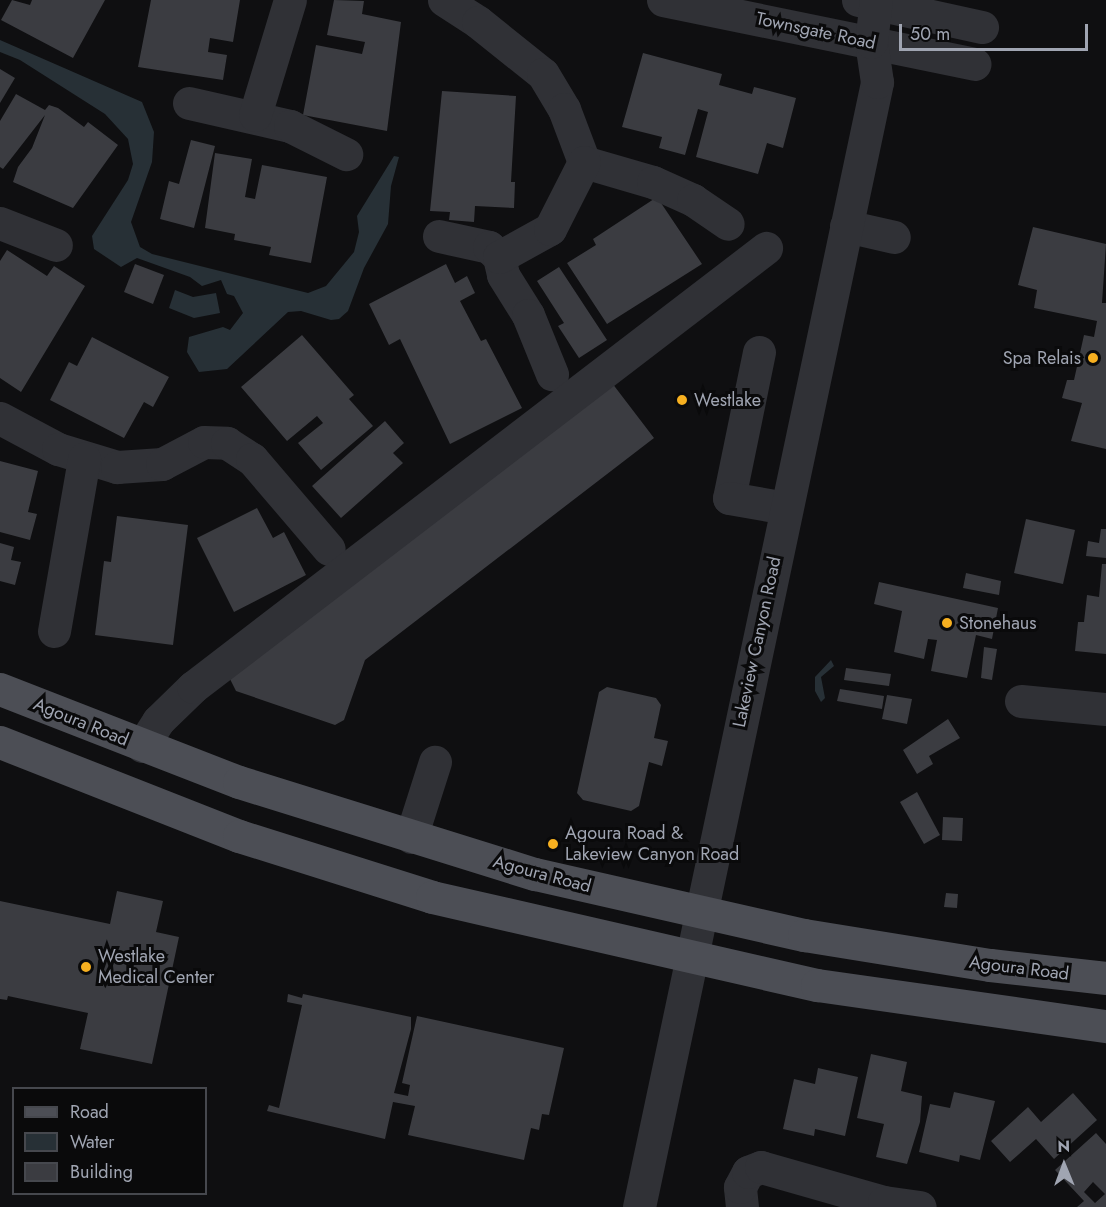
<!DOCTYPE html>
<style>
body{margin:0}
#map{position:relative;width:1106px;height:1207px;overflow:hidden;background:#0f0f11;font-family:Jost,sans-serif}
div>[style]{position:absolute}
.water>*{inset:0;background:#273036}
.building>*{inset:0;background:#3b3c41}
.minor>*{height:33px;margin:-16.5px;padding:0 16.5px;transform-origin:16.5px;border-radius:16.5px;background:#303136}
.major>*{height:33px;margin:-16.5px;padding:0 16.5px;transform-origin:16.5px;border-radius:16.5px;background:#4c4e55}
.dots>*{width:16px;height:16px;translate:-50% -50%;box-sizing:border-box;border:3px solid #0a0a0b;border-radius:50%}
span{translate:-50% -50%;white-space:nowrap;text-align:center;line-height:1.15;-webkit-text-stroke:6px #0a0a0b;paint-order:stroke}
.street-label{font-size:18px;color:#a0a5b2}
.poi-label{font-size:18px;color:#a0a5b2}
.right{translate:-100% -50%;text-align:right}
.left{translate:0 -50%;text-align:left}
.legend{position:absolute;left:12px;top:1087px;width:195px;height:108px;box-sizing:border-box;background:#0a0a0b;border:2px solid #46484e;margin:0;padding:8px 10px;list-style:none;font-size:18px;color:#a0a5b2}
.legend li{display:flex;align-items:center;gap:12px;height:30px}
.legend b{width:30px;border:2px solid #46484e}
.north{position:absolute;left:1034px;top:1135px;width:60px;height:60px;-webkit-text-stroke:4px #0a0a0b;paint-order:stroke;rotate:359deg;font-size:16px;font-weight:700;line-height:24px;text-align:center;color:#a0a5b2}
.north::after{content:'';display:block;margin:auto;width:21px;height:27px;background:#a0a5b2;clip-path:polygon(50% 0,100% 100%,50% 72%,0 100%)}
.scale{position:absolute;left:899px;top:24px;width:189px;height:27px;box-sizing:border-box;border:3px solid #a0a5b2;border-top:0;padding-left:8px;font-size:18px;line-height:21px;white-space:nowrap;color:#a0a5b2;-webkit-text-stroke:4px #0a0a0b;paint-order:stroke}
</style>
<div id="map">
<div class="water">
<div style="clip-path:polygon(0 40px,142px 102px,154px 132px,152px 162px,131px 222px,140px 247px,152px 254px,308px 293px,326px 286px,354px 252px,359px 232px,357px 216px,394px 156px,399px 157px,391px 186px,388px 224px,364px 268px,348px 311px,339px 319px,331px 320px,301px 311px,288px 312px,227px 369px,199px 372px,187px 352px,189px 337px,223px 327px,230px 330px,243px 313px,234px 296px,227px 294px,221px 280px,202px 286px,190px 277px,137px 258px,121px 267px,94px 249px,92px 236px,128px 180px,133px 164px,128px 139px,105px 114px,20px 60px,0 52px)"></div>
<div style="clip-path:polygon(175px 290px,193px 297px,216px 293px,220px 313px,194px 318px,169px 308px)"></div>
<div style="clip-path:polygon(831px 660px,834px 666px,821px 677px,825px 698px,821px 702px,815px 691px,815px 677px)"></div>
</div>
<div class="building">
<div style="clip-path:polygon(12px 0,30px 5px,32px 0,105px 0,73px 58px,1px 20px)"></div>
<div style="clip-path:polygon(151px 0,240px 0,233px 42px,210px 38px,208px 52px,227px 55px,223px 80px,138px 67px)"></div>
<div style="clip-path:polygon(334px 0,364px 1px,362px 14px,401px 22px,387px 131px,303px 115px,316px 45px,362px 54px,365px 42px,327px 35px)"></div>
<div style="clip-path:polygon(643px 53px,722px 74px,719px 85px,752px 94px,754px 87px,796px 98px,783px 148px,767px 143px,758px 174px,696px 157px,708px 112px,698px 109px,685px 155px,659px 148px,662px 137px,622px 127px)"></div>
<div style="clip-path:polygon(0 69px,15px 78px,0 103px)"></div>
<div style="clip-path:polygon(442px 91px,516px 96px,511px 182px,515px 182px,514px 208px,475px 206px,474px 222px,449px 220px,450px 212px,430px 211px)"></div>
<div style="clip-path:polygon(16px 94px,45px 110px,49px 105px,58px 108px,84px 127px,88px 122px,118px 145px,73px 208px,13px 182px,18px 167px,32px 148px,45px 115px,3px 169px,0 167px,0 121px)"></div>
<div style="clip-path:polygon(191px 140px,215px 146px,194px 228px,160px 219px,169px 181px,179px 184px)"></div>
<div style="clip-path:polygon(215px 153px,252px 159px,245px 197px,255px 199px,262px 165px,327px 177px,311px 263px,269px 255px,271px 247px,234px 240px,235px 234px,205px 228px)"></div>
<div style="clip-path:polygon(657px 197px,702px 264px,607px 324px,567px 263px,596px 245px,593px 239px)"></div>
<div style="clip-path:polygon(1033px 227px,1106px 244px,1102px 303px,1106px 303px,1106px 449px,1071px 441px,1082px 403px,1062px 398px,1067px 380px,1074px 380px,1084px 335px,1094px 337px,1097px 321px,1034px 308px,1037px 290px,1018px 285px)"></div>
<div style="clip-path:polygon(7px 250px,47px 276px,54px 266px,85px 286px,21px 392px,0 378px,0 261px)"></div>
<div style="clip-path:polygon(135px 264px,164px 275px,153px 304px,124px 292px)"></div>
<div style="clip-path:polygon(446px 264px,455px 283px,467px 276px,475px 293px,460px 301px,481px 341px,486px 339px,522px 408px,450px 444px,400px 339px,389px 345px,369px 304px)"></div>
<div style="clip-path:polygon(559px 267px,607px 340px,579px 358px,558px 326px,564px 323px,537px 281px)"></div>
<div style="clip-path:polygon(302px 335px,354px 395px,349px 399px,373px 426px,321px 470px,298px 443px,323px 423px,317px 416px,287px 441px,241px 387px)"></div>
<div style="clip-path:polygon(92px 337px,169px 377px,153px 407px,144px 402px,124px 438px,50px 400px,69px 362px,77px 366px)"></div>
<div style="clip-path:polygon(612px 383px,654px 438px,365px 660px,344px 720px,335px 725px,236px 691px,228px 675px)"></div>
<div style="clip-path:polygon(385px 421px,404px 443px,393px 453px,403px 463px,341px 518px,312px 486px)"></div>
<div style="clip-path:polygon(0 461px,38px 471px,28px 512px,37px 514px,30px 540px,0 532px)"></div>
<div style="clip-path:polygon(257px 508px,273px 538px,284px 532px,306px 575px,234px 612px,197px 538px)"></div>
<div style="clip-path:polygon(117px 516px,188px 525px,173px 645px,95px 635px,104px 561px,111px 562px)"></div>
<div style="clip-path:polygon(1026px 519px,1075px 530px,1063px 584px,1014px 573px)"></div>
<div style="clip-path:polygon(1101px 529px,1106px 529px,1106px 558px,1086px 556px,1088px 541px,1099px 543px)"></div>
<div style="clip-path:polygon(0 543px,14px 547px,11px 560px,21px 562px,15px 585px,0 581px)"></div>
<div style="clip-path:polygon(1102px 564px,1106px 564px,1106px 654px,1075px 651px,1078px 622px,1084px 622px,1087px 595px,1099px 597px)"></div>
<div style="clip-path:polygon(966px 573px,1001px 581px,999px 595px,963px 588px)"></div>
<div style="clip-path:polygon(879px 582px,998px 608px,992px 639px,976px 635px,967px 678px,931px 671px,937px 640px,928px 639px,924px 659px,894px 652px,902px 611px,874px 604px)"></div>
<div style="clip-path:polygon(984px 647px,997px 649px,992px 680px,981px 678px)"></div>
<div style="clip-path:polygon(846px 668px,891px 674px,889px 686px,844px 680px)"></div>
<div style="clip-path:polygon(607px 687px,656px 698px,661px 705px,654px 738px,668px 741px,662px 766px,649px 762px,639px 806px,631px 811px,583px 800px,577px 793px,599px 692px)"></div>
<div style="clip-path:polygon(840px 689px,884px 696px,882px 709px,837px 701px)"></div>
<div style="clip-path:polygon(887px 695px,912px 699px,907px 724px,882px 719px)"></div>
<div style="clip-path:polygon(948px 719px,960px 738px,929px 756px,933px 764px,917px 774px,903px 750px)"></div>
<div style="clip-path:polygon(917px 792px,940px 835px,924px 844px,900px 802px)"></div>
<div style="clip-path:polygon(943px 817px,963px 818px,962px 841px,942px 840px)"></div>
<div style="clip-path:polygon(117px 891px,163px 901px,156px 932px,179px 937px,152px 1064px,80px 1049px,88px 1013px,8px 996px,7px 1000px,0 999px,0 901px,110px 924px)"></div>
<div style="clip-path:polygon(946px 893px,958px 894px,957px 908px,944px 907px)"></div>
<div style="clip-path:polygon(288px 994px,302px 998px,303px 994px,411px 1017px,411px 1029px,394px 1093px,408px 1096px,410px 1085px,402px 1083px,417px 1016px,564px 1048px,549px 1115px,542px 1114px,539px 1130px,531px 1128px,524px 1160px,408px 1135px,415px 1106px,393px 1102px,385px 1139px,267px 1111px,269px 1105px,279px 1108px,302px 1005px,287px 1002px)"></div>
<div style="clip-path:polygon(871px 1054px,907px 1062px,901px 1091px,922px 1096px,920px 1122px,907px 1164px,876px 1157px,884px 1124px,857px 1118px)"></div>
<div style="clip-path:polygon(818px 1068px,858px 1077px,845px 1136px,815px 1129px,814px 1136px,783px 1129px,794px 1079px,815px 1084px)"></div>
<div style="clip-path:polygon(954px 1092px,995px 1101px,980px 1160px,960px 1155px,959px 1162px,919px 1152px,930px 1104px,950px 1108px)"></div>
<div style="clip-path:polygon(1073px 1093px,1097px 1120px,1054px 1159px,1036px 1139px,1010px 1162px,991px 1141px,1028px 1107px,1041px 1122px)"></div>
<div style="clip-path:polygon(evenodd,1096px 1133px,1106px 1144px,1106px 1207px,1077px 1207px,1084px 1201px,1055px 1170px,1096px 1133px,1093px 1182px,1105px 1194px,1095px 1203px,1084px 1192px,1093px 1182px)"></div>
</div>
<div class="minor">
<div style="left:444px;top:0;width:40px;rotate:32.9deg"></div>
<div style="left:478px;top:22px;width:83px;rotate:38.7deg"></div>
<div style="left:543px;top:74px;width:41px;rotate:59deg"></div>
<div style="left:564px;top:109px;width:57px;rotate:69.3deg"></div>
<div style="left:663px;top:0;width:318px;rotate:11.6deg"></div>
<div style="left:858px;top:0;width:127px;rotate:12.3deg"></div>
<div style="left:189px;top:103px;width:104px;rotate:12.8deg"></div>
<div style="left:290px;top:126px;width:63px;rotate:26.6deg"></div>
<div style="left:255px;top:115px;width:120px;rotate:-73.1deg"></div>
<div style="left:584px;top:162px;width:72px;rotate:16.2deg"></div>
<div style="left:653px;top:182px;width:44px;rotate:24.2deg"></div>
<div style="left:693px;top:200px;width:42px;rotate:34.4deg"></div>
<div style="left:0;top:223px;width:60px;rotate:21.4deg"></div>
<div style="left:846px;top:226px;width:49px;rotate:12.9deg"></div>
<div style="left:439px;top:236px;width:51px;rotate:12.4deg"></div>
<div style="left:489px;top:247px;width:14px;rotate:45deg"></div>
<div style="left:499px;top:257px;width:18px;rotate:77deg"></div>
<div style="left:503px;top:275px;width:47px;rotate:58deg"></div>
<div style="left:528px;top:315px;width:64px;rotate:67.9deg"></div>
<div style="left:499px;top:257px;width:58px;rotate:-28.8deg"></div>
<div style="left:550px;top:229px;width:75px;rotate:-63.1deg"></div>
<div style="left:759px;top:352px;width:149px;rotate:101.6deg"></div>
<div style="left:729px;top:498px;width:58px;rotate:10deg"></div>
<div style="left:0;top:418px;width:66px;rotate:28.1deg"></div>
<div style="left:58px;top:449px;width:62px;rotate:17deg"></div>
<div style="left:117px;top:467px;width:45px;rotate:-3.8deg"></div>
<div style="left:162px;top:464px;width:47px;rotate:-27.6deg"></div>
<div style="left:204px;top:442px;width:23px;rotate:2deg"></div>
<div style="left:227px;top:443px;width:30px;rotate:33deg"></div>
<div style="left:252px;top:459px;width:118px;rotate:49.5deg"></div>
<div style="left:54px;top:631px;width:175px;rotate:-80.1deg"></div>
<div style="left:1021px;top:701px;width:85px;rotate:5.4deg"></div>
<div style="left:142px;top:746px;width:30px;rotate:-57deg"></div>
<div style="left:158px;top:721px;width:49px;rotate:-44.2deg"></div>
<div style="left:193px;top:687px;width:722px;rotate:-37.46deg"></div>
<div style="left:411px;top:837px;width:79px;rotate:-72.3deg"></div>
<div style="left:639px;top:1207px;width:1150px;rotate:-78.05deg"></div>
<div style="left:877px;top:82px;width:40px;rotate:-98.5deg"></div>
<div style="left:871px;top:42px;width:42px;rotate:-83.2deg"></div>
<div style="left:742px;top:1207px;width:20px;rotate:-96deg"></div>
<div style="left:740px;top:1187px;width:17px;rotate:-62deg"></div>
<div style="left:748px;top:1172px;width:14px;rotate:-21deg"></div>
<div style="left:761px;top:1167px;width:128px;rotate:15.9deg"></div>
<div style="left:884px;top:1202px;width:36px;rotate:8deg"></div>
</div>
<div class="major">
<div style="left:0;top:689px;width:256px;rotate:21.3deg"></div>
<div style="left:239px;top:782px;width:310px;rotate:17.3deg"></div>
<div style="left:535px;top:874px;width:276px;rotate:12.8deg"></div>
<div style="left:804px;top:935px;width:188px;rotate:9.2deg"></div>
<div style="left:990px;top:965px;width:117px;rotate:6.4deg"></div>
<div style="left:0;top:742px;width:257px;rotate:21.5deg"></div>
<div style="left:239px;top:836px;width:202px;rotate:17.5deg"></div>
<div style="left:432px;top:897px;width:395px;rotate:12.9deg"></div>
<div style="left:817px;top:985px;width:292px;rotate:8.1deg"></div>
</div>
<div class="dots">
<div style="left:1093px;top:358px;background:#f7b020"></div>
<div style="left:682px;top:400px;background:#f7b020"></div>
<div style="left:947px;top:623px;background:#f7b020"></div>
<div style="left:553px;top:844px;background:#f7b020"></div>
<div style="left:86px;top:967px;background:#f7b020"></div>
</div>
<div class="street-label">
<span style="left:816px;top:31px;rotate:12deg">Townsgate Road</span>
<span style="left:757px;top:642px;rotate:-78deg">Lakeview Canyon Road</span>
<span style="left:81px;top:722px;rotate:22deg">Agoura Road</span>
<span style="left:542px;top:874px;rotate:15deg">Agoura Road</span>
<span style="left:1019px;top:968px;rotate:7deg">Agoura Road</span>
</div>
<div class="poi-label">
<span class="right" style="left:1081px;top:358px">Spa Relais</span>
<span class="left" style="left:694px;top:400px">Westlake</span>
<span class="left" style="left:959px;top:623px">Stonehaus</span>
<span class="left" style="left:565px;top:844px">Agoura Road &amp;<br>Lakeview Canyon Road</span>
<span class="left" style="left:98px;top:967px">Westlake<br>Medical Center</span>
</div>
<ul class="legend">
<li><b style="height:8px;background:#4c4e55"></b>Road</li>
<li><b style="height:16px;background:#273036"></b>Water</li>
<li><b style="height:16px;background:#3b3c41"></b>Building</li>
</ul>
<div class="north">N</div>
<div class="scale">50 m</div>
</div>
